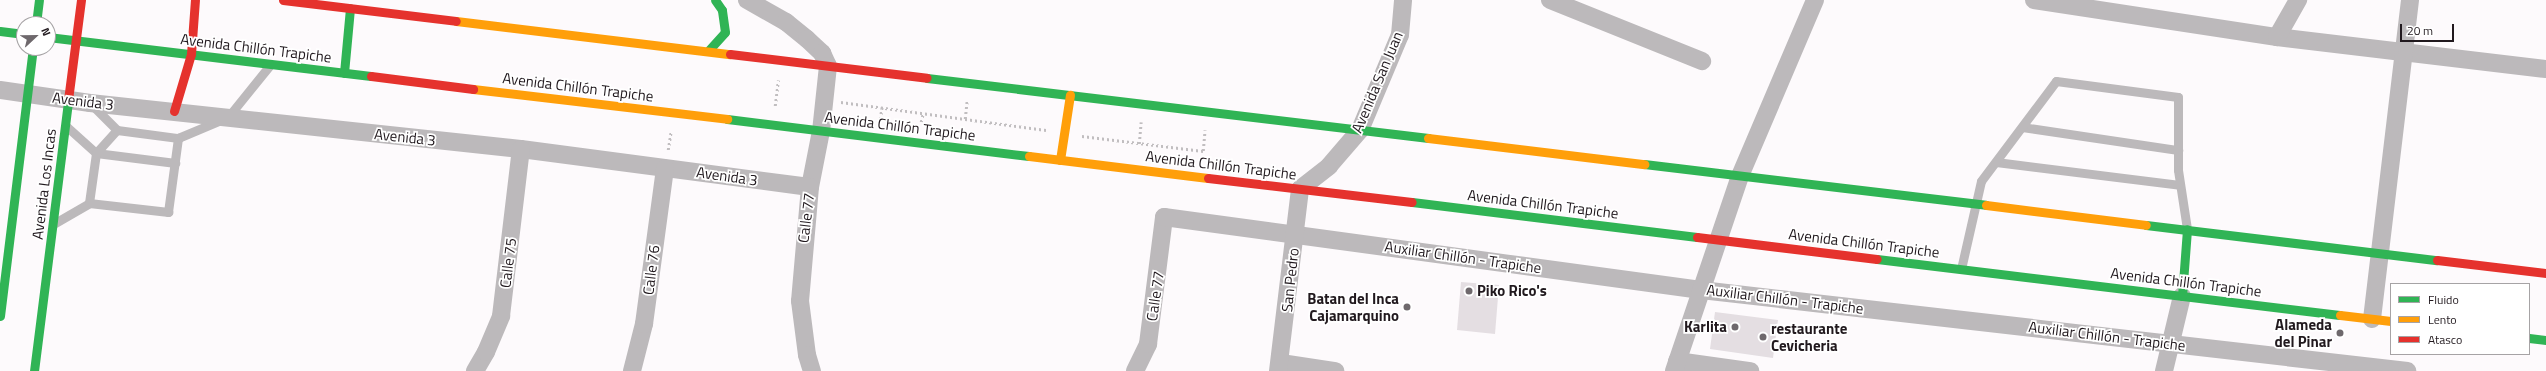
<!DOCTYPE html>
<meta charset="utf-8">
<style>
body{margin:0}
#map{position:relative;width:2546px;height:371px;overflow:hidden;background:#fdfafc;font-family:"Titillium Web",sans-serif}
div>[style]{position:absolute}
.building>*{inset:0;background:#e4dee2}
.path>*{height:2.5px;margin-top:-1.25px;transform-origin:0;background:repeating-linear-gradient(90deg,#c1bec0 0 2px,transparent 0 5px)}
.lane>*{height:9px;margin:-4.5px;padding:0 4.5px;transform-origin:4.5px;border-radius:4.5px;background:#bcb9bb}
.street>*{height:18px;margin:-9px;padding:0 9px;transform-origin:9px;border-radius:9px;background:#bcb9bb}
.fast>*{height:9px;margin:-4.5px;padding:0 4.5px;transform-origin:4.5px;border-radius:4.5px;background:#30b455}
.slow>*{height:9px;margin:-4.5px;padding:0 4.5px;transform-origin:4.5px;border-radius:4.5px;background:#ff9f0a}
.jam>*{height:9px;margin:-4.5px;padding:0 4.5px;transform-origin:4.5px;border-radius:4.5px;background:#e5322d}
.dots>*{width:11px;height:11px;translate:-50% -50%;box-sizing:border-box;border:2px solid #fff;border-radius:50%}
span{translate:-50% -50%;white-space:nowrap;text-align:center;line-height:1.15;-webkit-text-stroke:3.5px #fff;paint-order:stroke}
.street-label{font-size:15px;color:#21191e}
.poi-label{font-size:15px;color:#21191e;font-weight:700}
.left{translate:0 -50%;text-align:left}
.right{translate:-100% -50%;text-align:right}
.legend{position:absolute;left:2390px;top:283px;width:140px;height:72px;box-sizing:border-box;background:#fff;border:1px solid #a6a3a5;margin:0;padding:5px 7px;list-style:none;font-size:12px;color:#21191e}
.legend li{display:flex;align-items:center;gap:8px;height:20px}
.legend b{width:20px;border:1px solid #a6a3a5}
.north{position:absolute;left:16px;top:16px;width:40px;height:40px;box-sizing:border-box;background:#fff;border:1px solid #a6a3a5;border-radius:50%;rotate:68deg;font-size:11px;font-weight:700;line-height:16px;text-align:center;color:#21191e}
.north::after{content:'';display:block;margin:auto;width:14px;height:18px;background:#6e686c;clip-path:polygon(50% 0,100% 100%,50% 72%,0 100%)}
.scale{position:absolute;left:2400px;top:24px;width:54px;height:18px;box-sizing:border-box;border:2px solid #21191e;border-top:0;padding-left:5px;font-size:12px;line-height:14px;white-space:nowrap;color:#21191e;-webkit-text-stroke:3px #fff;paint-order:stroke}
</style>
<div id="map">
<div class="building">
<div style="clip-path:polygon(1461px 282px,1499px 285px,1495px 334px,1457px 330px)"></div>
<div style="clip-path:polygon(1715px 312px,1778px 320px,1773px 358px,1710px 349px)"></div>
</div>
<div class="path">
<div style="left:841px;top:102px;width:207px;rotate:7.8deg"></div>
<div style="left:775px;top:106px;width:26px;rotate:-83deg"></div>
<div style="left:880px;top:119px;width:12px;rotate:-81deg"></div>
<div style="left:965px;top:119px;width:18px;rotate:-84deg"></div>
<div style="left:921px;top:122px;width:9px;rotate:-77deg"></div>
<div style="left:1082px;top:136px;width:122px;rotate:7.1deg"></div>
<div style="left:1203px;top:151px;width:21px;rotate:-85deg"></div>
<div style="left:1139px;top:144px;width:22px;rotate:-85deg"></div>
<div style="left:668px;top:150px;width:19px;rotate:-81deg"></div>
</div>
<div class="lane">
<div style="left:92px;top:105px;width:35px;rotate:45deg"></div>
<div style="left:117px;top:130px;width:62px;rotate:7.5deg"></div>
<div style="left:178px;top:138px;width:54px;rotate:-22.8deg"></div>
<div style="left:228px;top:117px;width:67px;rotate:-51.1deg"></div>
<div style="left:66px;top:126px;width:40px;rotate:42deg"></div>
<div style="left:96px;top:153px;width:80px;rotate:7.2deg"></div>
<div style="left:2022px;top:127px;width:158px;rotate:8.4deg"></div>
<div style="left:1996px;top:162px;width:185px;rotate:7.1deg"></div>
<div style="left:89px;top:203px;width:50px;rotate:-82deg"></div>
<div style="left:96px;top:153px;width:31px;rotate:-48deg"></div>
<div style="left:55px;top:223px;width:39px;rotate:-30deg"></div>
<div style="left:89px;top:203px;width:80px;rotate:6.5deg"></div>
<div style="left:168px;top:212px;width:75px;rotate:-82.3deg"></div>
<div style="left:1961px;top:269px;width:90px;rotate:-77.2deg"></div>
<div style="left:1981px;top:181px;width:125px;rotate:-53.1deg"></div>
<div style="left:2056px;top:81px;width:123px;rotate:7.5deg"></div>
<div style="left:2178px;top:97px;width:73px;rotate:90deg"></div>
<div style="left:2178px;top:170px;width:60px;rotate:81.3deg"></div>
</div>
<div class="street">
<div style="left:747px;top:0;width:45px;rotate:29.4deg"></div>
<div style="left:786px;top:22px;width:27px;rotate:39deg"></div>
<div style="left:807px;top:39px;width:21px;rotate:43deg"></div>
<div style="left:822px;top:53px;width:14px;rotate:65deg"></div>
<div style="left:828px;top:66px;width:65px;rotate:96.1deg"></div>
<div style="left:821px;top:131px;width:57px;rotate:101.1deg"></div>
<div style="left:810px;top:187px;width:114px;rotate:95deg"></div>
<div style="left:800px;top:301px;width:54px;rotate:82.6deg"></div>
<div style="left:807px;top:355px;width:17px;rotate:73deg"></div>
<div style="left:1550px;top:0;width:164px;rotate:21.9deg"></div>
<div style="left:2034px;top:0;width:246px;rotate:8.7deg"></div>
<div style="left:2277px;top:37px;width:271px;rotate:6.8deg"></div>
<div style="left:2277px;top:37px;width:43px;rotate:-60.4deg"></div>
<div style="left:0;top:90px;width:91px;rotate:8.2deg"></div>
<div style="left:90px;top:103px;width:433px;rotate:6.1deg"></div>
<div style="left:521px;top:149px;width:291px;rotate:7.5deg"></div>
<div style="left:2372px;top:319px;width:321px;rotate:-83.2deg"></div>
<div style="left:1677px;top:361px;width:74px;rotate:7.8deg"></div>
<div style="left:1281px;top:363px;width:55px;rotate:8.4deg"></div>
<div style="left:475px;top:371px;width:22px;rotate:-60deg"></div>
<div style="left:486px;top:352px;width:39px;rotate:-67deg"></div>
<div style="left:501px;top:316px;width:168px;rotate:-83.2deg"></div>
<div style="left:632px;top:371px;width:49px;rotate:-75.7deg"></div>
<div style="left:644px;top:324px;width:157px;rotate:-82.3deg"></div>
<div style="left:1135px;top:371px;width:30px;rotate:-64deg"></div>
<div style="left:1148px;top:344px;width:128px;rotate:-82.8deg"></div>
<div style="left:1164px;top:217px;width:542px;rotate:7.74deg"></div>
<div style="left:1701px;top:290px;width:711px;rotate:6.54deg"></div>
<div style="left:1278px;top:371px;width:183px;rotate:-83.1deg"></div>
<div style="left:1300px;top:189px;width:37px;rotate:-38deg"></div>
<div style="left:1329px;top:166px;width:48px;rotate:-49.3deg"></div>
<div style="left:1360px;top:130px;width:103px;rotate:-67.2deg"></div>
<div style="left:1400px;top:35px;width:35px;rotate:-85deg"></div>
<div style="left:1674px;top:371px;width:206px;rotate:-71.3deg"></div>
<div style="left:1740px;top:176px;width:191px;rotate:-66.9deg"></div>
<div style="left:2164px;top:371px;width:77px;rotate:-76.5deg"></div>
</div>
<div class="fast">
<div style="left:36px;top:24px;width:24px;rotate:-83deg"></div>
<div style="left:0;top:31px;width:24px;rotate:7deg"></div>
<div style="left:48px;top:37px;width:325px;rotate:6.9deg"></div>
<div style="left:708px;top:51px;width:25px;rotate:-48deg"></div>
<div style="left:725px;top:32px;width:22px;rotate:-98deg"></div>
<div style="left:722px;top:10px;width:12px;rotate:-125deg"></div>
<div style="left:344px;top:73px;width:65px;rotate:-84.7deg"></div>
<div style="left:927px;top:78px;width:505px;rotate:6.83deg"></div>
<div style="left:727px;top:119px;width:304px;rotate:7deg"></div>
<div style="left:1644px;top:164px;width:344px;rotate:6.8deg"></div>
<div style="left:1412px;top:202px;width:287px;rotate:7deg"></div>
<div style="left:2146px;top:225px;width:293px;rotate:6.9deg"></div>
<div style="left:1877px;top:259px;width:466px;rotate:6.9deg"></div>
<div style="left:2182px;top:296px;width:67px;rotate:-85.7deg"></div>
<div style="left:0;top:316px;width:270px;rotate:-83deg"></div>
<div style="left:2529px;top:338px;width:17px;rotate:7deg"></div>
<div style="left:34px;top:371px;width:273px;rotate:-82.8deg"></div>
</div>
<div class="slow">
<div style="left:456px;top:21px;width:276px;rotate:6.9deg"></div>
<div style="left:473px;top:89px;width:256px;rotate:6.7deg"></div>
<div style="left:1428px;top:138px;width:218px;rotate:6.9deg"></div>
<div style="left:1029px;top:156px;width:180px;rotate:7deg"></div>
<div style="left:1060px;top:160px;width:66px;rotate:-81.3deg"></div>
<div style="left:1986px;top:205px;width:161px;rotate:7.1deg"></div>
<div style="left:2340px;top:315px;width:51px;rotate:6.7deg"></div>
</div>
<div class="jam">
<div style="left:283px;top:0;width:174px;rotate:6.9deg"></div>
<div style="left:730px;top:54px;width:198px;rotate:6.9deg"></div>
<div style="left:371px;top:76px;width:103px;rotate:7.3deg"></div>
<div style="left:68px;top:100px;width:101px;rotate:-82.6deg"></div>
<div style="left:174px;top:111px;width:59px;rotate:-73.4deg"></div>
<div style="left:191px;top:54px;width:54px;rotate:-85.8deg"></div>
<div style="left:1208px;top:178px;width:205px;rotate:6.7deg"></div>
<div style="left:1697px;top:237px;width:181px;rotate:7deg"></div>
<div style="left:2437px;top:260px;width:110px;rotate:6.8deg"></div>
</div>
<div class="dots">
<div style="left:1469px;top:291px;background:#6e686c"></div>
<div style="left:1407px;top:307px;background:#6e686c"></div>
<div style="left:1735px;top:327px;background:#6e686c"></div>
<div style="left:2340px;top:333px;background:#6e686c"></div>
<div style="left:1763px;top:337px;background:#6e686c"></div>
</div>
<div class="street-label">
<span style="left:256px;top:48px;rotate:7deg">Avenida Chillón Trapiche</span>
<span style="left:1377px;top:82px;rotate:-67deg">Avenida San Juan</span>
<span style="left:578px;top:87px;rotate:7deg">Avenida Chillón Trapiche</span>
<span style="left:83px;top:101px;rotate:7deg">Avenida 3</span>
<span style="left:900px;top:126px;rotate:7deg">Avenida Chillón Trapiche</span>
<span style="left:405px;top:137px;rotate:6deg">Avenida 3</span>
<span style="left:1221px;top:165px;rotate:7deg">Avenida Chillón Trapiche</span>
<span style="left:727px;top:176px;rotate:8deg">Avenida 3</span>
<span style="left:44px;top:184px;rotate:-83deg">Avenida Los Incas</span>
<span style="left:1543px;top:204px;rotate:7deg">Avenida Chillón Trapiche</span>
<span style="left:806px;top:218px;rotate:-83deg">Calle 77</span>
<span style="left:1864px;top:243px;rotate:7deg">Avenida Chillón Trapiche</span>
<span style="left:1463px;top:257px;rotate:8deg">Auxiliar Chillón - Trapiche</span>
<span style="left:508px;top:263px;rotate:-83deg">Calle 75</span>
<span style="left:651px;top:270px;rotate:-83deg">Calle 76</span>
<span style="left:1290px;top:280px;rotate:-84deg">San Pedro</span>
<span style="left:2186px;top:282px;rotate:7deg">Avenida Chillón Trapiche</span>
<span style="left:1155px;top:296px;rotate:-82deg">Calle 77</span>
<span style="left:1785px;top:299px;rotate:7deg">Auxiliar Chillón - Trapiche</span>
<span style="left:2107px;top:336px;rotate:7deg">Auxiliar Chillón - Trapiche</span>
</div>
<div class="poi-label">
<span class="left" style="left:1477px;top:291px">Piko Rico's</span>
<span class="right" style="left:1399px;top:307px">Batan del Inca<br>Cajamarquino</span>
<span class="right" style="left:2332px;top:333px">Alameda<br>del Pinar</span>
<span class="right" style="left:1727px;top:327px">Karlita</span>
<span class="left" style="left:1771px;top:337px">restaurante<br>Cevicheria</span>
</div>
<ul class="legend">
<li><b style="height:5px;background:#30b455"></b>Fluido</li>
<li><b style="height:5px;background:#ff9f0a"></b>Lento</li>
<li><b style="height:5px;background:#e5322d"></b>Atasco</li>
</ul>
<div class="north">N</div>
<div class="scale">20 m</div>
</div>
